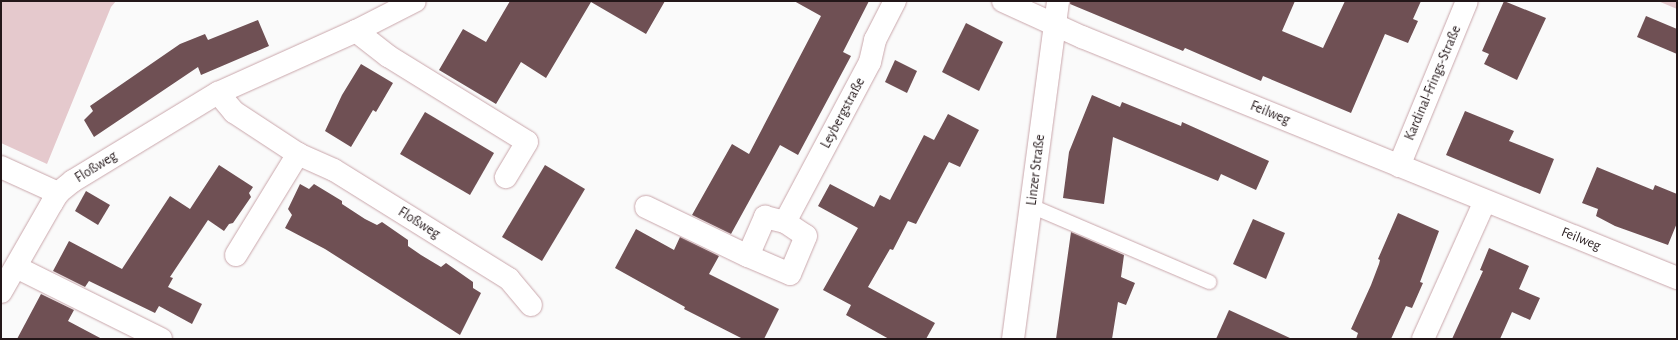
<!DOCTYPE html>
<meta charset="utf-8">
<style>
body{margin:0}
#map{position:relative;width:1678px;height:340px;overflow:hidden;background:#fafafa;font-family:"Alegreya Sans",sans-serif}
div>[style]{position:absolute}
.green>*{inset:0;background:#e5c9cd}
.building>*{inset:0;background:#6f5054}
.roads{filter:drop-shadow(0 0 1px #c9a6ab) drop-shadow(0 0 1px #c9a6ab)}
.service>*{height:14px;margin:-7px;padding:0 7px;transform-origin:7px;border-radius:7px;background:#fff}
.minor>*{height:22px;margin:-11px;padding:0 11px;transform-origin:11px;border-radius:11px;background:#fff}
span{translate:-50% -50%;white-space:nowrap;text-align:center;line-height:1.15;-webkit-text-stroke:4px #fff;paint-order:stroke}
.street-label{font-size:14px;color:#231719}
.frame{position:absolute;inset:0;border:2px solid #231719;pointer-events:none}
</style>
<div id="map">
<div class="green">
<div style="clip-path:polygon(1px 1px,116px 1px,111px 7px,47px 164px,1px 143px)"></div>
<div style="clip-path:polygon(1658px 1px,1677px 1px,1677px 9px)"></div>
</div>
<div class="building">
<div style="clip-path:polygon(510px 1px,665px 1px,646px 34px,591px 2px,546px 78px,521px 62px,496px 104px,439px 70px,463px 29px,486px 42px)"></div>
<div style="clip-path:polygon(794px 1px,869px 1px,843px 52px,851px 56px,798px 155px,780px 145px,731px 234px,692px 215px,732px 144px,749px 154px,821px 16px)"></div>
<div style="clip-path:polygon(1070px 1px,1295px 1px,1282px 31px,1323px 48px,1345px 1px,1421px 1px,1413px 19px,1418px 21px,1408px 43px,1385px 34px,1351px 113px,1263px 76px,1261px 81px,1185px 48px,1183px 51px,1070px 4px)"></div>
<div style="clip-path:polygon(1504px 1px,1546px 18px,1517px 80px,1484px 64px,1489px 54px,1482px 51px)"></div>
<div style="clip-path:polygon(1646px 16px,1677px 29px,1677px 54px,1637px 37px)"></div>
<div style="clip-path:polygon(258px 20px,269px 46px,201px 75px,198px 67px,94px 137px,84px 120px,93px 111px,90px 106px,180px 44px,205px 34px,208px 40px)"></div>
<div style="clip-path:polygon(966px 23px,1003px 42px,979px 91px,942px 72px)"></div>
<div style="clip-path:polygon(895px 60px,917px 71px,907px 93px,885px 82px)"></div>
<div style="clip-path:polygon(361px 64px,393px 83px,376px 112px,373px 110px,351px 147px,325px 131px,342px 95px)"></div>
<div style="clip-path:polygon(1092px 95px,1120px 107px,1122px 102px,1181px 126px,1182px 122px,1269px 161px,1256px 190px,1221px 174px,1218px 181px,1113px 137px,1104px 204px,1063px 198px,1069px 152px)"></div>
<div style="clip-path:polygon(1465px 111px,1514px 131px,1509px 141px,1554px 159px,1540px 194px,1446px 155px)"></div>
<div style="clip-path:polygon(425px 112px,494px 153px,470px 195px,400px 154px)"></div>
<div style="clip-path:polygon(948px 114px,979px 130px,960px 167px,949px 162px,916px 224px,908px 221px,893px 250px,890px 249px,868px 287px,935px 323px,926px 339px,889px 339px,846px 315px,851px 305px,823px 290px,858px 228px,818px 206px,830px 184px,874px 207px,880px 195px,890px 200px,924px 135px,934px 140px)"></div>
<div style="clip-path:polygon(219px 165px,253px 187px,249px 193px,251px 197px,233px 223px,229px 224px,224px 231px,208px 220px,170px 277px,173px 278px,168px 287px,202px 304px,192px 324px,159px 306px,155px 313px,89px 281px,85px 287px,53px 271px,69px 241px,122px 269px,170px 196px,190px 209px)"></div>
<div style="clip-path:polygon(545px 165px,585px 189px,542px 261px,502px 237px)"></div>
<div style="clip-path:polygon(1597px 167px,1653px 190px,1655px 185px,1677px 194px,1677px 223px,1668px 245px,1615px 226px,1596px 216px,1598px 209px,1582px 203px)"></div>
<div style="clip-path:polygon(300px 184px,309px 189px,314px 184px,342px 201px,342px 204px,365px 219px,377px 225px,382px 222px,408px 240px,408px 246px,421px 255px,441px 267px,446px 263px,473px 282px,473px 288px,481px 293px,460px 335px,325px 249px,285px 228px,292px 215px,288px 209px)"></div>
<div style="clip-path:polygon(86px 191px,110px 205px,98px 225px,75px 211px)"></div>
<div style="clip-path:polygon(1398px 213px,1439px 231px,1420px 282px,1423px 283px,1412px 308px,1406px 306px,1391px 339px,1356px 339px,1358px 333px,1351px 329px,1371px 285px,1379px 264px,1380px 260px,1378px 259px)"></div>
<div style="clip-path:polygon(1253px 219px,1285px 233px,1266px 279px,1233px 264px)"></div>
<div style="clip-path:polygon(636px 229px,674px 250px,680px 237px,719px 256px,709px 274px,779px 309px,764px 339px,743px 339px,684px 309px,685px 307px,615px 268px)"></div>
<div style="clip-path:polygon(1071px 232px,1124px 255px,1121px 277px,1135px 283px,1126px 305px,1118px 302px,1112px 339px,1056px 339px)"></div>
<div style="clip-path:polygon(1489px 248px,1529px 266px,1519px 289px,1540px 298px,1530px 320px,1512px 312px,1500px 339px,1452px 339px,1483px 271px,1480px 270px)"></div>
<div style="clip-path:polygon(41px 294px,74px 310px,68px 321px,102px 339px,17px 339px)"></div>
<div style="clip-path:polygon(1229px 310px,1292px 339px,1216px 339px)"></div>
</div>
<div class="roads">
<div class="service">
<div style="left:1031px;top:206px;width:194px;rotate:23.1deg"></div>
</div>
<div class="minor">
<div style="left:1003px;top:1px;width:87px;rotate:24.5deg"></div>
<div style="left:1082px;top:37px;width:642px;rotate:22.05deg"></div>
<div style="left:356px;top:31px;width:41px;rotate:38deg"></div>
<div style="left:388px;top:56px;width:163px;rotate:31.7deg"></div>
<div style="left:527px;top:142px;width:41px;rotate:121deg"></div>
<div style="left:218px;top:93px;width:25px;rotate:50deg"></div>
<div style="left:234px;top:112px;width:77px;rotate:33.3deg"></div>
<div style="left:298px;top:154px;width:39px;rotate:24deg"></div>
<div style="left:334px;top:170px;width:206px;rotate:31.9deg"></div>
<div style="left:509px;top:279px;width:34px;rotate:50deg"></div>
<div style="left:1399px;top:166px;width:178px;rotate:-67.6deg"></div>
<div style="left:1px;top:167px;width:63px;rotate:24.5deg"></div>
<div style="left:646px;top:207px;width:113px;rotate:25.7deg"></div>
<div style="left:765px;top:217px;width:21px;rotate:14deg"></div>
<div style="left:785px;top:222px;width:25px;rotate:34deg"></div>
<div style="left:806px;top:236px;width:41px;rotate:112.8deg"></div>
<div style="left:790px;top:274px;width:46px;rotate:-156.8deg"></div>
<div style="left:748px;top:256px;width:43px;rotate:-66.4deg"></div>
<div style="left:785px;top:222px;width:181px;rotate:-62deg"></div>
<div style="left:870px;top:62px;width:23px;rotate:-77deg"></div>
<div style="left:875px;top:40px;width:44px;rotate:-62.9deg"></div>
<div style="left:236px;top:255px;width:119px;rotate:-58.5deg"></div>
<div style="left:16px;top:267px;width:162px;rotate:26.4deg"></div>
<div style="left:1px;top:292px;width:103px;rotate:-60.2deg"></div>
<div style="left:52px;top:203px;width:12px;rotate:-59deg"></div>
<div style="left:58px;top:193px;width:19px;rotate:-39deg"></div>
<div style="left:73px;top:181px;width:170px;rotate:-31.3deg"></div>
<div style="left:218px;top:93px;width:151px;rotate:-24.2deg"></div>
<div style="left:356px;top:31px;width:66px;rotate:-27deg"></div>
<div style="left:1013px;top:339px;width:341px;rotate:-82.4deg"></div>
<div style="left:1423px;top:339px;width:151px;rotate:-65.8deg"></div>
</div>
</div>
<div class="street-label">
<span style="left:1433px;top:83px;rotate:-67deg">Kardinal-Frings-Straße</span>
<span style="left:843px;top:113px;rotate:-62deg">Leybergstraße</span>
<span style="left:1270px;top:113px;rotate:22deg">Feilweg</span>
<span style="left:96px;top:167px;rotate:-32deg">Floßweg</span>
<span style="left:1036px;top:170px;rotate:-83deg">Linzer Straße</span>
<span style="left:419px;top:223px;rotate:32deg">Floßweg</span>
<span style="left:1581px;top:239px;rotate:22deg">Feilweg</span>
</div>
<div class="frame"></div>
</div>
